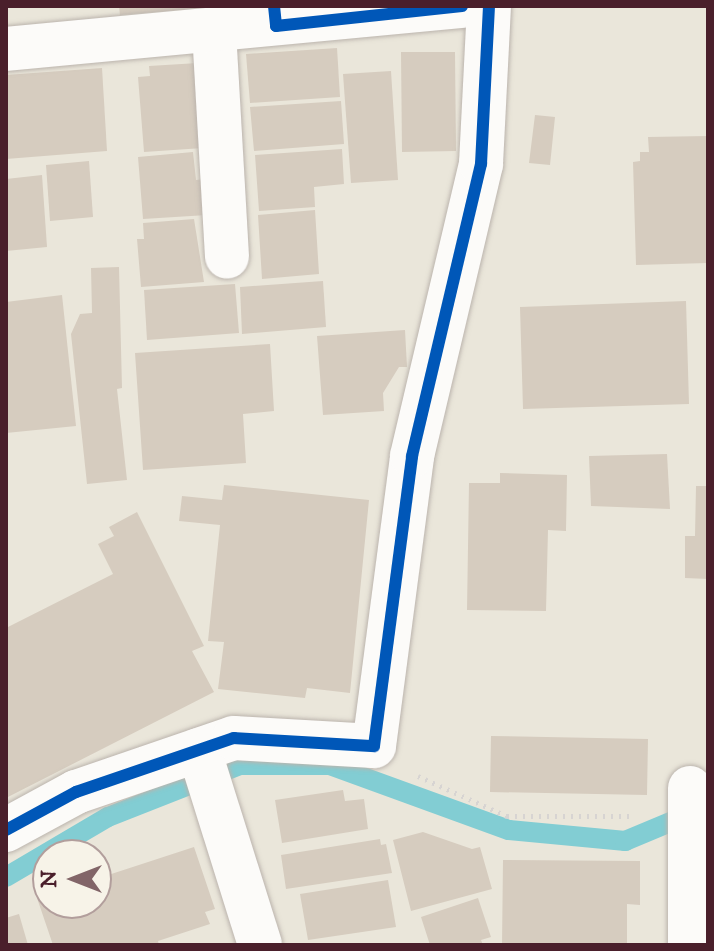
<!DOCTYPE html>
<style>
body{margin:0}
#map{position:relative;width:714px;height:951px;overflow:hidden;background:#eae6da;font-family:"IM FELL DW Pica",serif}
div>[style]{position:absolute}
.stream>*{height:20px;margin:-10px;padding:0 10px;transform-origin:10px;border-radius:10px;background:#82cdd3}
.building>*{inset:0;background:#d6ccbf}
.path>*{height:5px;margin-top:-2.5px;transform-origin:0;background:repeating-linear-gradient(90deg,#d7d4d2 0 2px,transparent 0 8px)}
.roads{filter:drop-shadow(0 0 2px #bbb4ad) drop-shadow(0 0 2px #bbb4ad)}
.minor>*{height:44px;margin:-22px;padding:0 22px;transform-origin:22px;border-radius:22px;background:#fcfbf9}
.cycleway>*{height:12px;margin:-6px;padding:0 6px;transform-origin:6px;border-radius:6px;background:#0057b8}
span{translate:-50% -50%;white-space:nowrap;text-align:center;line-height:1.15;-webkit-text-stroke:8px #f7f3e8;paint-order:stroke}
.frame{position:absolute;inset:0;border:8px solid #4a1f2b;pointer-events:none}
.north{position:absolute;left:32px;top:839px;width:80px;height:80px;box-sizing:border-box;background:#f7f3e8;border:2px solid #b29e9c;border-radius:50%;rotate:270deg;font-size:22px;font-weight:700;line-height:32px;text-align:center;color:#4a1f2b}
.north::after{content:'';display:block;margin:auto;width:28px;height:36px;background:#826568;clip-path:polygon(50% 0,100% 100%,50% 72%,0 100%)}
</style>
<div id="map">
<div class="stream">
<div style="left:6px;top:877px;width:118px;rotate:-30.5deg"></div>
<div style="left:108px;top:817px;width:142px;rotate:-21.5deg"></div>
<div style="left:240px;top:765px;width:90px"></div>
<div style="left:330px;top:765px;width:190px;rotate:20deg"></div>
<div style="left:509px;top:830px;width:117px;rotate:5.4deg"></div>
<div style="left:625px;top:841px;width:70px;rotate:-22.6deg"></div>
</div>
<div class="building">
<div style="clip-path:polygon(119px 6px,202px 6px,203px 8px,120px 15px)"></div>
<div style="clip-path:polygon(337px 48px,340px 97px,250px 103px,246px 54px)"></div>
<div style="clip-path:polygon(401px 52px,455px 52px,456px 151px,402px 152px)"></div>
<div style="clip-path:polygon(198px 63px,203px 148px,144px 152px,138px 77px,150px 76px,149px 66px)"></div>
<div style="clip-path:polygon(102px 68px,107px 151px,6px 159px,6px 75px)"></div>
<div style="clip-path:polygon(391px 71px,398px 180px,351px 183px,343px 74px)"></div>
<div style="clip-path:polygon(341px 101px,344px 144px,254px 151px,250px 107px)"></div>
<div style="clip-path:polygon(535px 115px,555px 117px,550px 165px,529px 163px)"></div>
<div style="clip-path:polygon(708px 136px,708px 263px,636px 265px,633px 162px,640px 161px,640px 152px,649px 152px,648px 137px)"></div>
<div style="clip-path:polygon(342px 149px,344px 184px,314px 187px,315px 207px,259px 211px,255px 155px)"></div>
<div style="clip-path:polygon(193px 152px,196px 180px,205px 179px,207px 215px,143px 219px,138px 157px)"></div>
<div style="clip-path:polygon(89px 161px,93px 217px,50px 221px,46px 165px)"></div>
<div style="clip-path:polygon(42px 175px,47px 247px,6px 251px,6px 179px)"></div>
<div style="clip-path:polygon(315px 210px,319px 274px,262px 279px,258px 215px)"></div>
<div style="clip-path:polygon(194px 219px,204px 282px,141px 287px,137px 239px,144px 239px,143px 223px)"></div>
<div style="clip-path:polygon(119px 267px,122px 388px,117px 389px,127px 480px,87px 484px,71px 334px,80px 314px,92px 313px,91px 268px)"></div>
<div style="clip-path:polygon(323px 281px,326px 327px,242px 334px,240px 287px)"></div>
<div style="clip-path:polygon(235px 284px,239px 333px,147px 340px,144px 290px)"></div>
<div style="clip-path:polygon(62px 295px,76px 426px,6px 433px,6px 302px)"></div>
<div style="clip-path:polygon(686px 301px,689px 404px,523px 409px,520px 307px)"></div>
<div style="clip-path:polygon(405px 330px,407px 367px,399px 367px,383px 393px,384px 411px,323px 415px,317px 336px)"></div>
<div style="clip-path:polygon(270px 344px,274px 411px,243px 414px,246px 463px,143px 470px,135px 353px)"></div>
<div style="clip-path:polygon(667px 454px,670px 509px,591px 506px,589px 456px)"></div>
<div style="clip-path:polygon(500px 473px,567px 475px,566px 531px,548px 530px,546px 611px,467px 610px,469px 483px,500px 483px)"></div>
<div style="clip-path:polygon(224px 485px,369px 500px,350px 693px,307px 688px,305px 698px,218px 689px,224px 642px,208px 641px,220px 525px,179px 521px,182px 496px,222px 500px)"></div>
<div style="clip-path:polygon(696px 486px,708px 486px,708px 579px,685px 578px,685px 536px,695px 536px)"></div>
<div style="clip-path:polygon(137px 512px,204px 646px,192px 651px,214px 692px,6px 798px,6px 628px,113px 574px,98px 544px,114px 536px,109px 527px)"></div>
<div style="clip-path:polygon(491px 736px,648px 739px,647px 795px,490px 792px)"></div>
<div style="clip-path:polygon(343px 790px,345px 801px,364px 799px,368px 829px,282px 843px,275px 800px)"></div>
<div style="clip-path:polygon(423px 832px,472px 849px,480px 847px,492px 889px,411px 911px,393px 840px)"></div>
<div style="clip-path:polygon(380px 839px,381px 845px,386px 844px,392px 873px,286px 889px,281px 855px)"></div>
<div style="clip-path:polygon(194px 847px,215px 909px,205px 912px,210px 924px,158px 941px,159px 945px,53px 945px,37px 898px,48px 895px,48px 903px,96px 903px,96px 879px)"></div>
<div style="clip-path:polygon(503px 860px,640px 861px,640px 905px,627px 904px,627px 945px,502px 945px)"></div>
<div style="clip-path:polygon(388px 880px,396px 927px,308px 940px,300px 894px)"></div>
<div style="clip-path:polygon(478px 898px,491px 937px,481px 940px,483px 945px,430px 945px,421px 917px)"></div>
<div style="clip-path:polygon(19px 914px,28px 945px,6px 945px,6px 918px)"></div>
</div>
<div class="path">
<div style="left:418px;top:776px;width:98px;rotate:24.2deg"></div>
<div style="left:507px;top:816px;width:128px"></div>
</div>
<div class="roads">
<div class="minor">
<div style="left:214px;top:31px;width:226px;rotate:86.7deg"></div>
<div style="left:6px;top:49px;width:458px;rotate:-5.4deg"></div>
<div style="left:199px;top:750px;width:204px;rotate:72.6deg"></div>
<div style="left:690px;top:788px;width:157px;rotate:90deg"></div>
<div style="left:6px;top:830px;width:80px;rotate:-28.5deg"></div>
<div style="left:76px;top:792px;width:167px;rotate:-18.9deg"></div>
<div style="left:234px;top:738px;width:140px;rotate:3.3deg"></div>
<div style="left:374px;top:746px;width:292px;rotate:-82.5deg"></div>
<div style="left:412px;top:456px;width:300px;rotate:-76.7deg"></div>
<div style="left:481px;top:164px;width:158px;rotate:-87.1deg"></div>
</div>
</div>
<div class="cycleway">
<div style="left:274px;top:6px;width:20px;rotate:84deg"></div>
<div style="left:276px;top:26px;width:187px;rotate:-6.1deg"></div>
<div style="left:6px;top:830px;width:80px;rotate:-28.5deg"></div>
<div style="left:76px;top:792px;width:167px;rotate:-18.9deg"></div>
<div style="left:234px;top:738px;width:140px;rotate:3.3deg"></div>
<div style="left:374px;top:746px;width:292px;rotate:-82.5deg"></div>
<div style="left:412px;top:456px;width:300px;rotate:-76.7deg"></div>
<div style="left:481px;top:164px;width:158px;rotate:-87.1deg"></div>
</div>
<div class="frame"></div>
<div class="north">N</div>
</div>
